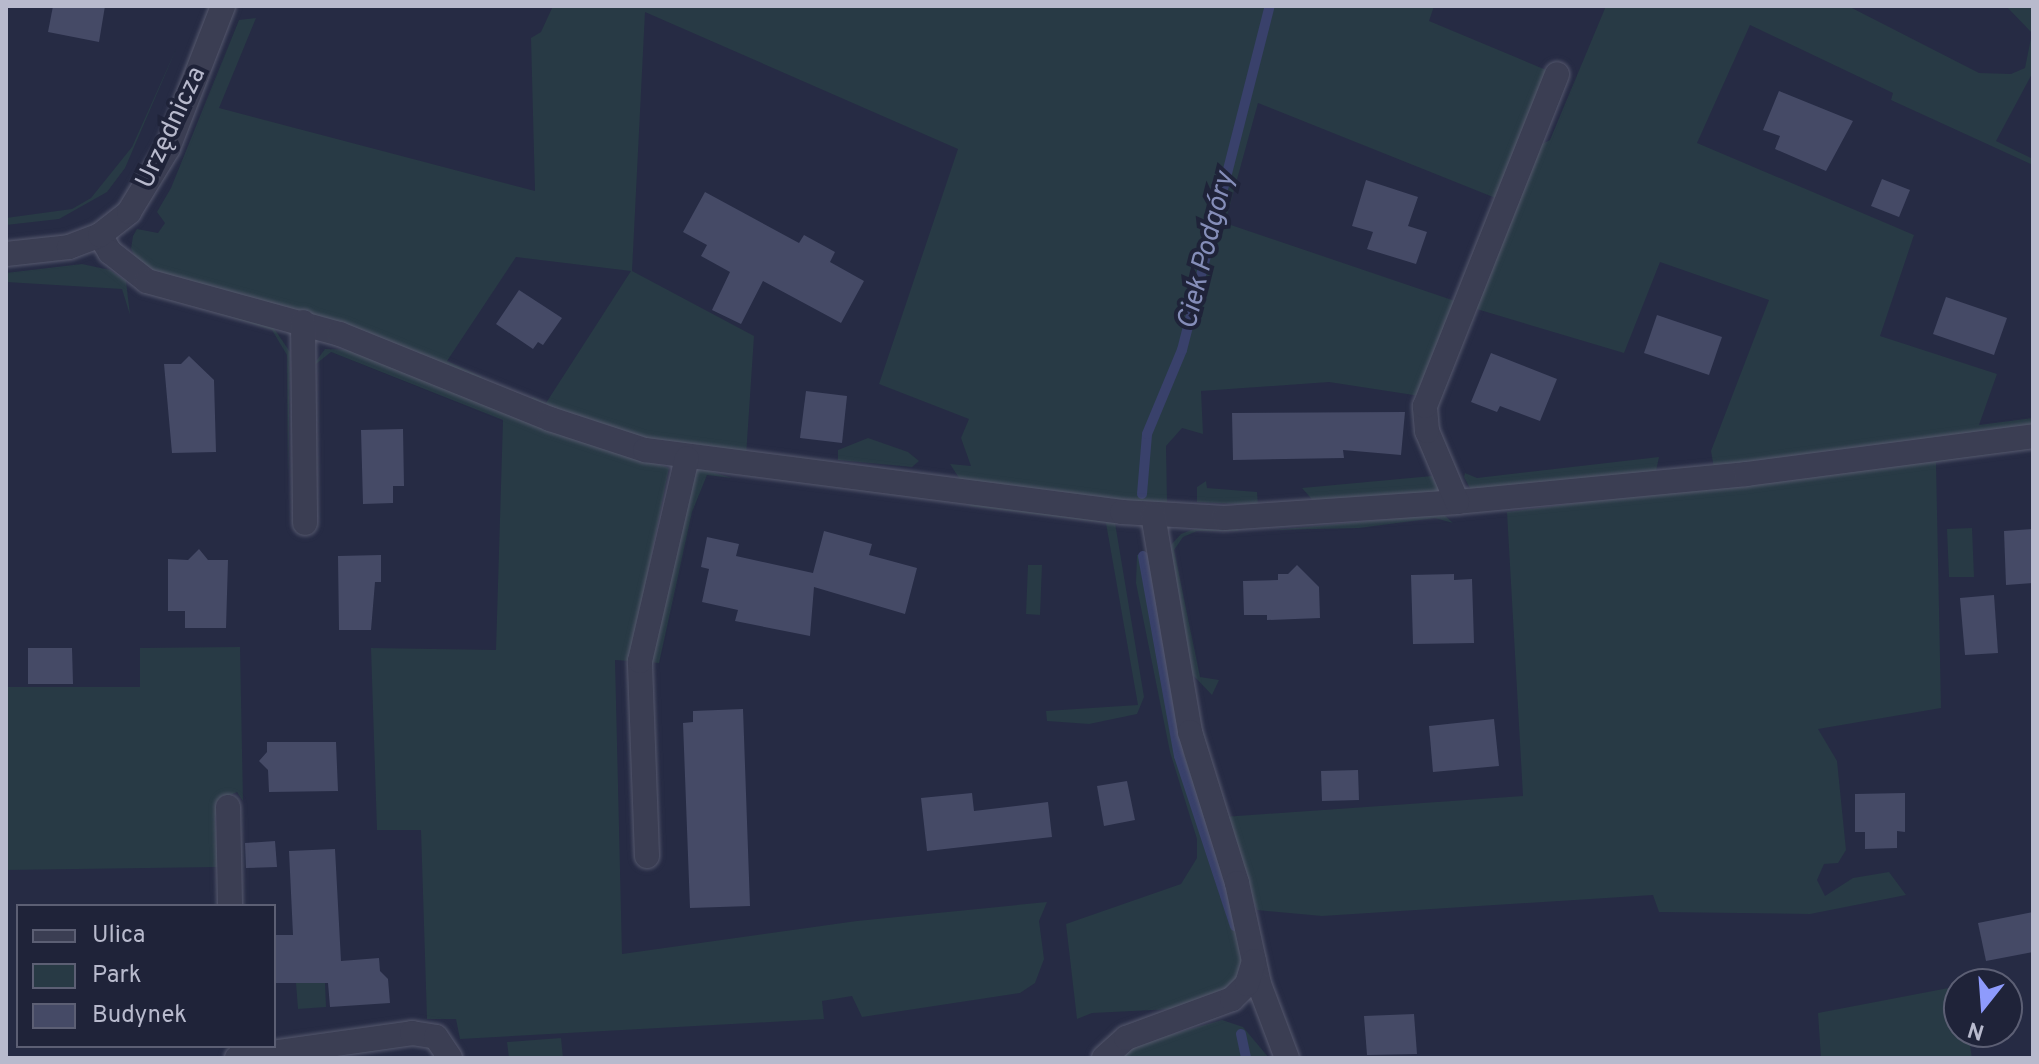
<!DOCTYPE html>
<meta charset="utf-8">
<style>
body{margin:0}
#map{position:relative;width:2039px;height:1064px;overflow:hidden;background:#262b44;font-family:Overpass,sans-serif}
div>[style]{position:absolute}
.green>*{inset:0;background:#283a45}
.stream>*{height:10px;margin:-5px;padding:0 5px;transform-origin:5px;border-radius:5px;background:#39416b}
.building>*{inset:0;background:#454a66}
.roads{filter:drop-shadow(0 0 2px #56596e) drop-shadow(0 0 2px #56596e)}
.minor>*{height:24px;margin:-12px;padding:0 12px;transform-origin:12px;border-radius:12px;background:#3b3e53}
span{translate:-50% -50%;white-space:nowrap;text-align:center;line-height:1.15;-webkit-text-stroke:8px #1f2339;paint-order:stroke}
.street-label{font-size:26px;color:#b8bacd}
.water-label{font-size:28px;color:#858eb9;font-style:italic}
.frame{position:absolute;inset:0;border:8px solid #b8bacd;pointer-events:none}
.legend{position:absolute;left:16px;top:904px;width:260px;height:144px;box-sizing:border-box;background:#1f2339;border:2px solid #5c5f74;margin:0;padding:10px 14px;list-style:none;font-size:24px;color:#b8bacd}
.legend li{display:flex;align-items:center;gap:16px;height:40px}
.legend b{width:40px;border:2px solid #5c5f74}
.north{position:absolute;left:1943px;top:968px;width:80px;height:80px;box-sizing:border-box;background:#1f2339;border:2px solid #5c5f74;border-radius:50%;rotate:197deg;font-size:22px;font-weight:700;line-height:32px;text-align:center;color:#b8bacd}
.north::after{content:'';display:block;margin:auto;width:28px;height:36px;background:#8e9bfc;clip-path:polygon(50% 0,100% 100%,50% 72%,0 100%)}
</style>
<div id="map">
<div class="green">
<div style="clip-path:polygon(553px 6px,1434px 6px,1429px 21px,1546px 70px,1498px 199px,1258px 103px,1225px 223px,1458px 302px,1420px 396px,1329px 382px,1201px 391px,1203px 434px,1182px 428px,1166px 446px,1167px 502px,1148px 505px,961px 481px,950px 464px,971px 466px,961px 438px,969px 419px,879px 384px,958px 149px,645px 12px,632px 271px,754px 336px,746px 456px,641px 441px,529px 403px,533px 397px,546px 403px,631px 271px,516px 257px,447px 361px,482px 377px,479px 383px,168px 278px,138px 262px,131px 249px,133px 236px,137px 229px,158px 233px,165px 223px,157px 212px,171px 188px,239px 20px,256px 18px,219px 108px,535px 191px,531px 38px,541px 32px)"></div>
<div style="clip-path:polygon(1606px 6px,1848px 6px,1979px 73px,2011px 74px,2025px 68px,2032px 33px,2006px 6px,2033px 6px,2033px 72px,1996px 141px,2033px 159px,2033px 165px,1891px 100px,1893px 93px,1750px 25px,1697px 143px,1914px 235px,1880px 336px,1997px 374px,1979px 425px,2033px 418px,2033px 428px,1714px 468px,1711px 451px,1769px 300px,1660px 262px,1624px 353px,1470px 307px,1540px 145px,1550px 140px)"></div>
<div style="clip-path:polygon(177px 47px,125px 168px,107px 192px,59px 219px,6px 225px,6px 218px,72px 209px,91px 198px,132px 147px)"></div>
<div style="clip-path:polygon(82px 264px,110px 270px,126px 281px,130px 315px,122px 289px,6px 282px,6px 273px)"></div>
<div style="clip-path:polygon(166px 297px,271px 324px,290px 352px,288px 479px,287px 355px,272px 330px)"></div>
<div style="clip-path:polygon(325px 349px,355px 350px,669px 468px,630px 661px,615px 660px,622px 954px,857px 921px,1047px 902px,1039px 921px,1044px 959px,1035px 983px,1020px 993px,862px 1017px,852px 996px,822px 1001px,824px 1019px,460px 1039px,456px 1019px,427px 1019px,421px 830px,377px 830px,371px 648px,496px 650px,503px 420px,331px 352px,311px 368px)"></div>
<div style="clip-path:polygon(868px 438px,908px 452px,919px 461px,912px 467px,838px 460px,838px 450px)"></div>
<div style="clip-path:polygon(2033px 444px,2033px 448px,1936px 462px,1941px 708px,1818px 729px,1837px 761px,1846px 850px,1838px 863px,1824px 864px,1817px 880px,1825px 896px,1853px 878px,1889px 872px,1906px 895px,1810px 914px,1659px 912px,1653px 895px,1322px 916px,1257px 910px,1223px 817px,1523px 796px,1507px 512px)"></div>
<div style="clip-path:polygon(1659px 457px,1656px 471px,1471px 490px,1464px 477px,1465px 473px,1477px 478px)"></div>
<div style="clip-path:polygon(702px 469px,732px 478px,707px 475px,692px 512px,659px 663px,649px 662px,695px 470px)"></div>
<div style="clip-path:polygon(1432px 476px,1439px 490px,1435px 495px,1316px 504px,1302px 488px)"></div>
<div style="clip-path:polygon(1206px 481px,1207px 488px,1257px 492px,1258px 505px,1197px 502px,1197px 487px)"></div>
<div style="clip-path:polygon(976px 500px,1115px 523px,1144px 697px,1137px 714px,1089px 724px,1047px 721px,1046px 711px,1138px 705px,1106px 523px,969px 506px)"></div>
<div style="clip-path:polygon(1443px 514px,1453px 523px,1435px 518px,1359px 528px,1273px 530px)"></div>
<div style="clip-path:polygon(1236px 527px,1239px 531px,1197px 531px,1183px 537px,1174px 550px,1200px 677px,1219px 680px,1212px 695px,1190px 672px,1169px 559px,1171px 545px,1181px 534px,1194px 529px)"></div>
<div style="clip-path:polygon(1972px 528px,1974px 577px,1949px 577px,1947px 529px)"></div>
<div style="clip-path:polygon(1147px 553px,1246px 941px,1241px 976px,1221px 995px,1173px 1009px,1092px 1013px,1077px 1019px,1066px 924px,1181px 884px,1197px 858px,1197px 839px,1170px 752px,1136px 583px,1137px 555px)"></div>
<div style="clip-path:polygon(1028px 565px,1042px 565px,1040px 615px,1026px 614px)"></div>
<div style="clip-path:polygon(240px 647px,243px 801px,237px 792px,220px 800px,215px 818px,218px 867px,6px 870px,6px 687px,140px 687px,140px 648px)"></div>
<div style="clip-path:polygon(324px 959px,326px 1007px,298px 1009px,296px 983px)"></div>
<div style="clip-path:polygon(1959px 986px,1959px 1032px,1968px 1032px,1972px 1058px,1821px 1058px,1818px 1013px)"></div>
<div style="clip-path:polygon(1222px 1020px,1243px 1027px,1269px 1058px,1115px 1058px,1127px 1047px)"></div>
<div style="clip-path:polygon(561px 1038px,563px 1058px,509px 1058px,507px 1042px)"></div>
</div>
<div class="stream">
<div style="left:1142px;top:494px;width:60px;rotate:-85.2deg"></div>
<div style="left:1147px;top:434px;width:91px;rotate:-67.4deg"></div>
<div style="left:1182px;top:350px;width:355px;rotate:-75.7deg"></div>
<div style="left:1143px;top:556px;width:203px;rotate:79.8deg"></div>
<div style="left:1179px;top:756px;width:179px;rotate:71.8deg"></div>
<div style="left:1241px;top:1034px;width:25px;rotate:78deg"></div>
</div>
<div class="building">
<div style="clip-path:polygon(53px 6px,105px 6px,99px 42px,48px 32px)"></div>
<div style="clip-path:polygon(1779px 91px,1853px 121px,1826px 171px,1775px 149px,1780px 136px,1763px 130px)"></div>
<div style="clip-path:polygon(1882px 179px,1910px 190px,1899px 217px,1871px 206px)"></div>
<div style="clip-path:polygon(1366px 180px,1418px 197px,1408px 226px,1427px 232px,1416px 264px,1367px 249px,1373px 232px,1352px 226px)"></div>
<div style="clip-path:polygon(705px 192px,799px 243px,804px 235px,835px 252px,830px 262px,864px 281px,841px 323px,763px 281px,741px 324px,712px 310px,730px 272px,701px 256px,707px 245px,683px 232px)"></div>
<div style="clip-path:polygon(519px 290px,562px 318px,543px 345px,538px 342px,533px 349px,496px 324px)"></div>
<div style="clip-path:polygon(1946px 297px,2007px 318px,1994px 355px,1933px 334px)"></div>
<div style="clip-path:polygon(1657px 315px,1722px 337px,1709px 375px,1644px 353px)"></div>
<div style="clip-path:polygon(1491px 353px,1557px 379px,1540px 421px,1500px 406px,1497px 412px,1471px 402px)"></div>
<div style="clip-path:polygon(189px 356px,214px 380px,216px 452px,172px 453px,164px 364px,181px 364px)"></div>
<div style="clip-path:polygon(806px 391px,847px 396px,842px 443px,800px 438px)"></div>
<div style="clip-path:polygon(1405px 412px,1401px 455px,1343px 450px,1344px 458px,1233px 460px,1232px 413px)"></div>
<div style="clip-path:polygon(403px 429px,404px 486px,393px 486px,393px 503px,363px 504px,361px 430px)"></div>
<div style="clip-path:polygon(2033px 529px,2033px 583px,2006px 585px,2004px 531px)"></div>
<div style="clip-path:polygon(824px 531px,872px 544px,869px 555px,917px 568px,905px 614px,814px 587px,810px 636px,735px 621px,738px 610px,702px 602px,709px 569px,701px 567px,707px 537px,739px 544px,736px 556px,813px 573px)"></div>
<div style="clip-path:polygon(199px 549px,208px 560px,228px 560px,226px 628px,185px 628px,185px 611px,168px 611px,168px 559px,188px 560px)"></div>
<div style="clip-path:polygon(381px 555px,381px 582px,375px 582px,371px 630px,339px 630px,338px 556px)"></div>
<div style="clip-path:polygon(1297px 565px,1319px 587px,1320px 618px,1267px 620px,1267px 615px,1244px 615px,1243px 581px,1278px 580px,1278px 574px,1288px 574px)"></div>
<div style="clip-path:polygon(1454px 574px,1454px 580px,1472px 579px,1474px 643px,1413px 644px,1411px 575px)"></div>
<div style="clip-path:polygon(1994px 595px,1998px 653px,1965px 655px,1960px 598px)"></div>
<div style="clip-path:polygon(28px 648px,72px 648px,73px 684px,28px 684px)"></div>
<div style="clip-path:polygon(743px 709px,750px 906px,690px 908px,683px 723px,693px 722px,693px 711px)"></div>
<div style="clip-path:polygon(1494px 719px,1499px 766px,1433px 772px,1429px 726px)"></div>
<div style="clip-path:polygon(267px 742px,336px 742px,338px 791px,269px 792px,268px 770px,259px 761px,267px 752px)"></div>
<div style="clip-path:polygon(1358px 770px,1359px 800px,1322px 801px,1321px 771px)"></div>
<div style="clip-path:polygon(1127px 781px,1135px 820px,1104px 826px,1097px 786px)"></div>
<div style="clip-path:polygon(972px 793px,974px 811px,1048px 802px,1052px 837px,927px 851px,921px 798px)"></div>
<div style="clip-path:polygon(1905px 793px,1905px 832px,1897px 831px,1897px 848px,1865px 849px,1865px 832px,1855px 832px,1855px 794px)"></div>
<div style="clip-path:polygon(275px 841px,277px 867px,246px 868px,245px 843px)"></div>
<div style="clip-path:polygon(335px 849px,341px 961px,379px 958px,380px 971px,388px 979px,390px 1003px,330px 1007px,328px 983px,274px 983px,274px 935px,293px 935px,289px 851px)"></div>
<div style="clip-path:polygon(2033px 912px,2033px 952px,1986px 961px,1978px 923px)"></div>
<div style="clip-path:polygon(1414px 1014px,1417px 1054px,1367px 1055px,1364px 1016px)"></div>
</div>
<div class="roads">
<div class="minor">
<div style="left:100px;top:235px;width:20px;rotate:60deg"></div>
<div style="left:110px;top:252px;width:47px;rotate:38.1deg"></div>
<div style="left:147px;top:281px;width:200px;rotate:15.4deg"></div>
<div style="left:340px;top:334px;width:227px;rotate:22deg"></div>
<div style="left:550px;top:419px;width:100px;rotate:18.1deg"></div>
<div style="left:645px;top:450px;width:481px;rotate:7.4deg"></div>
<div style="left:1122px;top:512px;width:103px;rotate:3.3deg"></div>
<div style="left:1225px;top:518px;width:233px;rotate:-3.9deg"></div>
<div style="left:1457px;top:502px;width:290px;rotate:-5.5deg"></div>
<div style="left:1746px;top:474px;width:290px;rotate:-7.5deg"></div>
<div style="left:6px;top:254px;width:63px;rotate:-6.3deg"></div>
<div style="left:69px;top:247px;width:33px;rotate:-21deg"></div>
<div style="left:100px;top:235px;width:37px;rotate:-38deg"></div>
<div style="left:129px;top:212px;width:75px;rotate:-58.6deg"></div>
<div style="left:168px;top:148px;width:152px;rotate:-68.8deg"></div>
<div style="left:303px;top:322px;width:201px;rotate:89.4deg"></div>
<div style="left:1457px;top:502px;width:77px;rotate:-112.9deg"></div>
<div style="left:1427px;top:431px;width:25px;rotate:-95deg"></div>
<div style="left:1425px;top:406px;width:357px;rotate:-68.3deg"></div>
<div style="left:1153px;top:515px;width:220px;rotate:80.3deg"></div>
<div style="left:1190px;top:732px;width:158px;rotate:72.7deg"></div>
<div style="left:1237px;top:883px;width:103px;rotate:77.7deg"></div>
<div style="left:1259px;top:984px;width:79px;rotate:69.3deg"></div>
<div style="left:228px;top:807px;width:99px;rotate:88.8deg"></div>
<div style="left:647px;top:856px;width:195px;rotate:-92.1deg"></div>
<div style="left:640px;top:661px;width:208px;rotate:-77deg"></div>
<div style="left:237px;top:1058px;width:177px;rotate:-8.1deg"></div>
<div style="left:412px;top:1033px;width:24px;rotate:9deg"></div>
<div style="left:436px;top:1037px;width:25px;rotate:56deg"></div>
<div style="left:1104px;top:1058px;width:30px;rotate:-42deg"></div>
<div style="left:1126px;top:1038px;width:113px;rotate:-20.2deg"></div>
<div style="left:1232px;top:999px;width:21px;rotate:-45deg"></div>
<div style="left:1247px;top:984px;width:24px;rotate:-73deg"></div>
</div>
</div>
<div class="street-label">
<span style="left:172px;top:128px;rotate:-65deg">Urzędnicza</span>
</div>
<div class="water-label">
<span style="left:1207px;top:251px;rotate:-76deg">Ciek Podgóry</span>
</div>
<div class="frame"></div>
<ul class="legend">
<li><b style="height:10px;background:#3b3e53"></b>Ulica</li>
<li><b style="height:22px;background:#283a45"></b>Park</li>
<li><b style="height:22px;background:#454a66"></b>Budynek</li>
</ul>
<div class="north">N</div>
</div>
